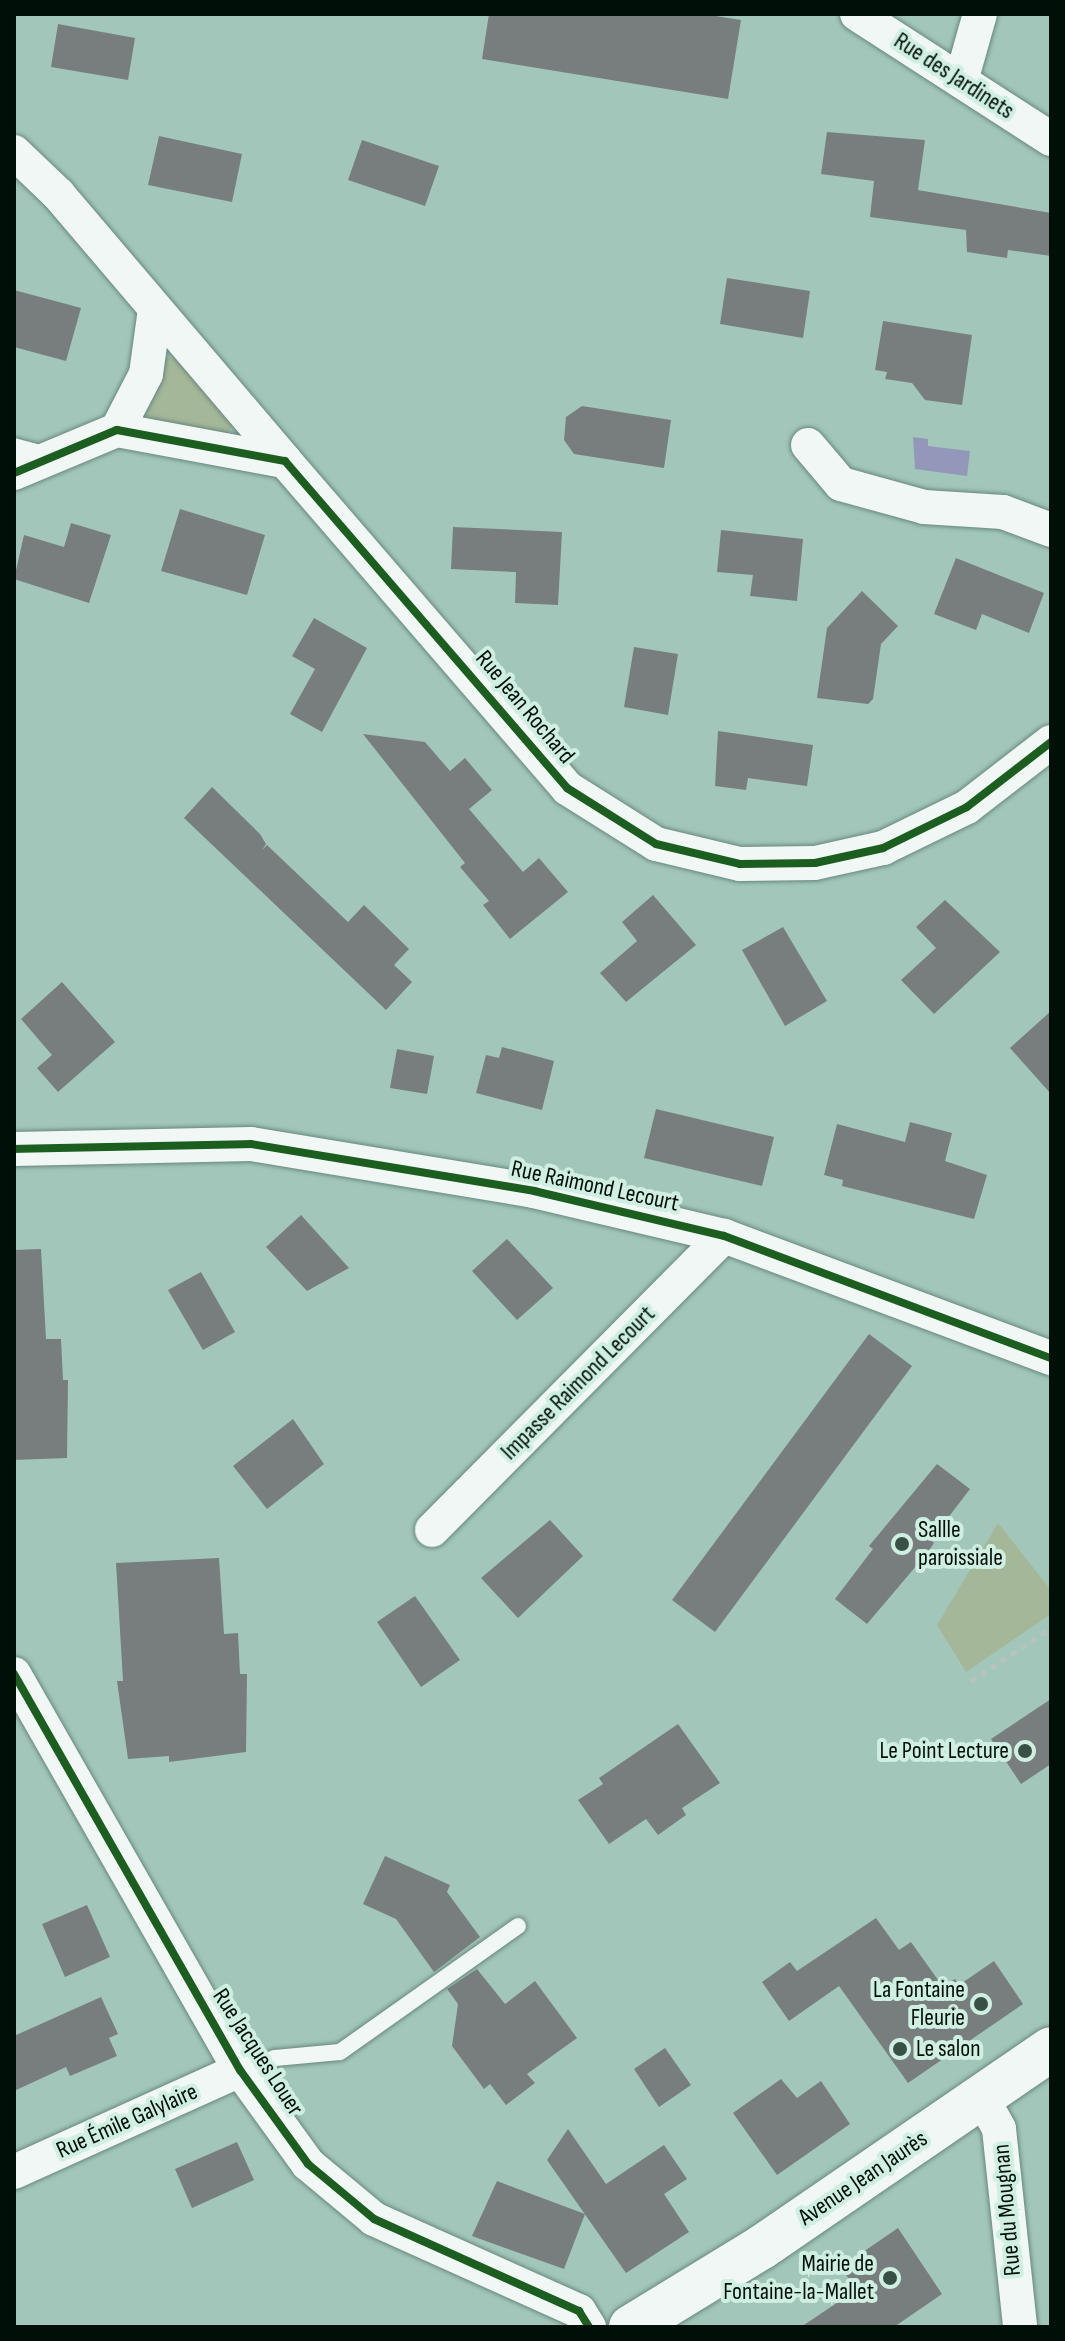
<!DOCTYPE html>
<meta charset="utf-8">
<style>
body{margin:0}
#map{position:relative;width:1065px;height:2341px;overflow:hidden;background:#a2c7ba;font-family:"Sofia Sans Condensed",sans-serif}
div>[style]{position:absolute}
.green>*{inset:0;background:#a5b799}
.water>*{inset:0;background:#9398bb}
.building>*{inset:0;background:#787e7e}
.path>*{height:5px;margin-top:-2.5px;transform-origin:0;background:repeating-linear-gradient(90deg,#b8c2be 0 6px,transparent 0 12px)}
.roads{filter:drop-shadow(0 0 2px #69877e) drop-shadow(0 0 2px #69877e)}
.lane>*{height:16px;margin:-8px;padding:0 8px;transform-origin:8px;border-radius:8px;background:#f1f7f5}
.street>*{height:34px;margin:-17px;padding:0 17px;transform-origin:17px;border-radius:17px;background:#f1f7f5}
.secondary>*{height:44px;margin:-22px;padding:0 22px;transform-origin:22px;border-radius:22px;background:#f1f7f5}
.cycleway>*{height:8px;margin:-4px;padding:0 4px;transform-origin:4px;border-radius:4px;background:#1b5e20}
.dots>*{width:22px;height:22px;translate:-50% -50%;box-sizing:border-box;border:4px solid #ceefe2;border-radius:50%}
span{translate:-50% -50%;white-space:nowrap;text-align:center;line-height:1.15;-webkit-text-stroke:8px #ceefe2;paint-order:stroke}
.street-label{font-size:24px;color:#001009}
.poi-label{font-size:24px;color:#001009}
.left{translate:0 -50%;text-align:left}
.right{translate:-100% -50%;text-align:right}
.frame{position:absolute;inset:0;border:16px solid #001009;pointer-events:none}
</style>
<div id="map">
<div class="green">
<div style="clip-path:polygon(165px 357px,180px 359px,233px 425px,229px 431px,224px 435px,149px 422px,143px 404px)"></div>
<div style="clip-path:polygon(998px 1523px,1051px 1590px,1051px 1614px,966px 1672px,937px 1625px)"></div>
</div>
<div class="water">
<div style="clip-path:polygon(913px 437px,928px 439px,928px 446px,970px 451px,967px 476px,915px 469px)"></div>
</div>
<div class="building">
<div style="clip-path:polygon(489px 14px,703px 14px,741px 20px,728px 99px,482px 59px)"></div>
<div style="clip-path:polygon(58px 24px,135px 38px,128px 80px,51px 67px)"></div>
<div style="clip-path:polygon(827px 132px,925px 140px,918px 190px,1051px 213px,1051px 256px,1008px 250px,1007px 258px,967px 252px,966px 230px,870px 217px,874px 181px,821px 174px)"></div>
<div style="clip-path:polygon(159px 136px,242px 154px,232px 202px,148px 185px)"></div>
<div style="clip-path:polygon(362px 140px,439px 166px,425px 206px,348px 180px)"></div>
<div style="clip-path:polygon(727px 278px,810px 291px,803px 338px,720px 324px)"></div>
<div style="clip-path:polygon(14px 290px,81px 308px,66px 361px,14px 347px)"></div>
<div style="clip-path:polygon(883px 321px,972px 335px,962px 405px,925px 400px,912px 383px,885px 379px,887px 372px,875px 370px)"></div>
<div style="clip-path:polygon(582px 406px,671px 420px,664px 468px,574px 454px,564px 440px,566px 417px)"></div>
<div style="clip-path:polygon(180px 509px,265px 535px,247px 595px,161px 571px)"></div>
<div style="clip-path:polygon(71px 523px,111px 535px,89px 603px,14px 579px,24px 535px,64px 547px)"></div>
<div style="clip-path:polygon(453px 527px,562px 532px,558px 605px,515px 603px,516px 572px,451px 569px)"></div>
<div style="clip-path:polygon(721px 530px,803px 539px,797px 601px,750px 596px,753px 575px,717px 572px)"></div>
<div style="clip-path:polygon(956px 558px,1044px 593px,1029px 633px,982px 614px,976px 630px,934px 614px)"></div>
<div style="clip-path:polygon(862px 591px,898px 626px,881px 644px,873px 699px,868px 704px,817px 698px,827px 628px)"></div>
<div style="clip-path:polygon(314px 618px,367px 648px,322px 732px,290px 714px,315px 669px,292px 656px)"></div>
<div style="clip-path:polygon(634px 647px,678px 654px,668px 715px,624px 707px)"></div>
<div style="clip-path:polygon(718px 731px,813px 745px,807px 786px,748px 778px,746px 790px,715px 786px)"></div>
<div style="clip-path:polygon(363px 734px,425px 742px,450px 771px,465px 758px,492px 790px,469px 809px,523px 872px,539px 858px,568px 892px,510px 939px,483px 905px,489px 901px,460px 867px,465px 863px)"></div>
<div style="clip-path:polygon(212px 787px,260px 834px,266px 844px,262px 850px,267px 845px,348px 922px,364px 905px,409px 949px,394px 965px,412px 982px,386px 1010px,184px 818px)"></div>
<div style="clip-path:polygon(653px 895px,696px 945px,626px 1002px,600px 973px,637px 941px,622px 922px)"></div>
<div style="clip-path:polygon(945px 900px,1000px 952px,934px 1014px,901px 980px,936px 948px,916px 927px)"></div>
<div style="clip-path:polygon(783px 927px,827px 1001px,785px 1026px,742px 950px)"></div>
<div style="clip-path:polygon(62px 982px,115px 1042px,58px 1092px,37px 1068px,52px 1055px,21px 1019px)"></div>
<div style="clip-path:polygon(1051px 1011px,1051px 1094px,1010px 1048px)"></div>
<div style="clip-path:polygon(502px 1047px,554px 1061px,542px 1110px,476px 1093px,486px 1055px,499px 1058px)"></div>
<div style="clip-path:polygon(397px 1049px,434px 1056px,427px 1094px,390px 1088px)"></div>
<div style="clip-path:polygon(656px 1109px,774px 1137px,762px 1186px,644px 1158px)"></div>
<div style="clip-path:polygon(910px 1122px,952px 1133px,945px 1161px,987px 1175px,974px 1219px,842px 1186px,843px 1180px,824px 1175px,837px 1124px,905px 1142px)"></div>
<div style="clip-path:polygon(301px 1215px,349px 1268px,307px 1291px,266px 1247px)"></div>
<div style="clip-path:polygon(507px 1239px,553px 1288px,517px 1320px,472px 1271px)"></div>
<div style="clip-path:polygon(41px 1249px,46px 1339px,61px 1339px,63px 1380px,68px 1380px,67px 1458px,14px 1460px,14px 1250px)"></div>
<div style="clip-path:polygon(201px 1272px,235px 1332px,203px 1350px,168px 1290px)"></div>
<div style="clip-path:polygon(869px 1334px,912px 1366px,715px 1632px,672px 1600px)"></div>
<div style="clip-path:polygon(293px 1419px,324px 1464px,267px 1509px,233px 1466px)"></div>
<div style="clip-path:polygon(937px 1464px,970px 1489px,931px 1540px,934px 1543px,928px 1552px,867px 1624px,835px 1599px,873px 1549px,869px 1546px)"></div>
<div style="clip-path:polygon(550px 1520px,583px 1556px,518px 1618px,481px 1578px)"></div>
<div style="clip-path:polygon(219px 1558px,224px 1634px,238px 1633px,240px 1674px,247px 1674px,246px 1752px,169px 1762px,169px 1756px,128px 1759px,117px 1681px,123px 1681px,116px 1563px)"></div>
<div style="clip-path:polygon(415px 1596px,460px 1660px,421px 1687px,377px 1622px)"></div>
<div style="clip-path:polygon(1051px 1699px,1051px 1764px,1021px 1784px,991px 1739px)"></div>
<div style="clip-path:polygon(678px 1724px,720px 1783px,682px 1808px,686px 1815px,658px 1835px,646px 1819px,609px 1844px,578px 1800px,603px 1784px,599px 1778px)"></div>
<div style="clip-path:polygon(385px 1856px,450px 1885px,447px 1892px,480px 1937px,434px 1972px,396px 1919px,363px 1904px)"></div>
<div style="clip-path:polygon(87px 1905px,110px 1957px,65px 1977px,42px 1924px)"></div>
<div style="clip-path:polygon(876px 1918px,899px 1950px,911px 1942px,943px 1987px,955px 1979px,959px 1985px,994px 1961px,1023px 2004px,908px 2083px,839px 1986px,789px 2021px,762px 1982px,790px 1962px,797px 1971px)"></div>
<div style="clip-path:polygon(477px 1969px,505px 2004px,535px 1981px,577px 2038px,527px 2074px,535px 2083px,506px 2105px,490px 2084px,484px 2089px,452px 2046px,458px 2004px,447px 1989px)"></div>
<div style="clip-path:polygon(101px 1997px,118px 2034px,109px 2038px,117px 2056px,70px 2076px,66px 2067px,14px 2091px,14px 2036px)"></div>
<div style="clip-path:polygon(665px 2048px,691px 2085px,659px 2107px,634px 2069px)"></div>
<div style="clip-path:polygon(781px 2079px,797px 2098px,821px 2081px,850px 2124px,777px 2175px,733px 2113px)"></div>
<div style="clip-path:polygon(568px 2129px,606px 2184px,664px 2145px,687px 2179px,664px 2194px,689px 2232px,626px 2273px,547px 2160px)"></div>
<div style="clip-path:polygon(237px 2142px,254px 2180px,192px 2208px,175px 2169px)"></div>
<div style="clip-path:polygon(497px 2181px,585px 2214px,564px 2269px,472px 2236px)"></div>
<div style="clip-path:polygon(898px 2228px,942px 2294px,894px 2327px,801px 2327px,856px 2290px,841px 2267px)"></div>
</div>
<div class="path">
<div style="left:971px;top:1681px;width:96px;rotate:-33.5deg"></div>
</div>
<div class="roads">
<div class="lane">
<div style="left:14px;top:446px;width:34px;rotate:15deg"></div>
<div style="left:240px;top:2070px;width:37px;rotate:-19deg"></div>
<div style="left:275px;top:2058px;width:65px;rotate:-5.3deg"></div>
<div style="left:340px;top:2052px;width:218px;rotate:-35.3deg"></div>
</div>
<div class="street">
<div style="left:857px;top:14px;width:231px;rotate:32.8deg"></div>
<div style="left:961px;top:81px;width:70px;rotate:-74.2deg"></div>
<div style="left:14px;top:152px;width:61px;rotate:43.7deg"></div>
<div style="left:58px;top:194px;width:350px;rotate:49.6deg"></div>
<div style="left:117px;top:430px;width:63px;rotate:-62.6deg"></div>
<div style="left:146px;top:374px;width:66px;rotate:-82.1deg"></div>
<div style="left:808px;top:445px;width:51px;rotate:49.8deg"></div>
<div style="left:841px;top:484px;width:86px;rotate:15.5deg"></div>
<div style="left:924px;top:507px;width:79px;rotate:3.6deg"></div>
<div style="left:1003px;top:512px;width:51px;rotate:20.6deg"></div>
<div style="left:14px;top:473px;width:112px;rotate:-22.7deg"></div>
<div style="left:117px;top:430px;width:171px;rotate:10.5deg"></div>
<div style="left:285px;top:461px;width:432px;rotate:49.2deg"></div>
<div style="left:567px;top:788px;width:105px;rotate:32.2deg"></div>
<div style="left:656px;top:844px;width:86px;rotate:13.4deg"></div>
<div style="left:740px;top:864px;width:75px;rotate:-0.8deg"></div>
<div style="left:815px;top:863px;width:70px;rotate:-12.4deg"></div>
<div style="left:883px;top:848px;width:93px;rotate:-26deg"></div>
<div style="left:967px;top:807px;width:106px;rotate:-37.7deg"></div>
<div style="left:14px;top:1149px;width:237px;rotate:-1.2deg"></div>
<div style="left:251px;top:1144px;width:287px;rotate:9.4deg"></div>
<div style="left:534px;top:1191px;width:195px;rotate:13.3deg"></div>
<div style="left:724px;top:1236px;width:349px;rotate:20.5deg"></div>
<div style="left:432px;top:1530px;width:414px;rotate:-45.2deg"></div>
<div style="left:14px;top:1674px;width:456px;rotate:60.3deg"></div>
<div style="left:240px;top:2070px;width:116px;rotate:54.1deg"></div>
<div style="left:308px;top:2164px;width:86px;rotate:39.8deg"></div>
<div style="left:374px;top:2219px;width:225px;rotate:24.2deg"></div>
<div style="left:579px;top:2311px;width:19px;rotate:58deg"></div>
<div style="left:982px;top:2098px;width:35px;rotate:61deg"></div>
<div style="left:999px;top:2129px;width:199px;rotate:83.9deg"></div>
<div style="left:14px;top:2172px;width:248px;rotate:-24.3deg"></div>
</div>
<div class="secondary">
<div style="left:631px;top:2327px;width:153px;rotate:-31.4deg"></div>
<div style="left:762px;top:2247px;width:350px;rotate:-34.4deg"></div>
</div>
</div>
<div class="cycleway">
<div style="left:14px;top:473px;width:112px;rotate:-22.7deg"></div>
<div style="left:117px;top:430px;width:171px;rotate:10.5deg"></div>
<div style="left:285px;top:461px;width:432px;rotate:49.2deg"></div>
<div style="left:567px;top:788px;width:105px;rotate:32.2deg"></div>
<div style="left:656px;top:844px;width:86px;rotate:13.4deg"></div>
<div style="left:740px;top:864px;width:75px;rotate:-0.8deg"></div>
<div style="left:815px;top:863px;width:70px;rotate:-12.4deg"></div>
<div style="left:883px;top:848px;width:93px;rotate:-26deg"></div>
<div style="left:967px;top:807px;width:106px;rotate:-37.7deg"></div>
<div style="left:14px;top:1149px;width:237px;rotate:-1.2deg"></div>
<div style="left:251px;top:1144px;width:287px;rotate:9.4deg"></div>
<div style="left:534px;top:1191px;width:195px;rotate:13.3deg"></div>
<div style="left:724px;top:1236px;width:349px;rotate:20.5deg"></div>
<div style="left:14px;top:1674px;width:456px;rotate:60.3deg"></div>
<div style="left:240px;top:2070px;width:116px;rotate:54.1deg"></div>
<div style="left:308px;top:2164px;width:86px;rotate:39.8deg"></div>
<div style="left:374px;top:2219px;width:225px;rotate:24.2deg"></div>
<div style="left:579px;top:2311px;width:19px;rotate:58deg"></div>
</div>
<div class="dots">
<div style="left:902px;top:1544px;background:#395047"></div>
<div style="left:1025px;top:1751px;background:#395047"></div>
<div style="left:981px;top:2004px;background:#395047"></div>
<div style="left:900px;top:2049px;background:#395047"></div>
<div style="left:890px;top:2278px;background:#395047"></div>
</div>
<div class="street-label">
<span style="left:954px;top:76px;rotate:33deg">Rue des Jardinets</span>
<span style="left:525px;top:707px;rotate:50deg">Rue Jean Rochard</span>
<span style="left:595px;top:1186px;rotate:12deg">Rue Raimond Lecourt</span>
<span style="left:578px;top:1383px;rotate:-45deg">Impasse Raimond Lecourt</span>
<span style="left:258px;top:2052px;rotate:57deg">Rue Jacques Louer</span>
<span style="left:127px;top:2121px;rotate:-24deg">Rue Émile Galylaire</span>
<span style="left:863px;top:2178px;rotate:-34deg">Avenue Jean Jaurès</span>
<span style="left:1007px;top:2210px;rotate:-95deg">Rue du Mougnan</span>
</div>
<div class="poi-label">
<span class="left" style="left:918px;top:1544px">Sallle<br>paroissiale</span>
<span class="right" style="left:1009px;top:1751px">Le Point Lecture</span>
<span class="right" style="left:965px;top:2004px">La Fontaine<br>Fleurie</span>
<span class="left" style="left:916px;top:2049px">Le salon</span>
<span class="right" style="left:874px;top:2278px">Mairie de<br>Fontaine-la-Mallet</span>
</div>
<div class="frame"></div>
</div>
